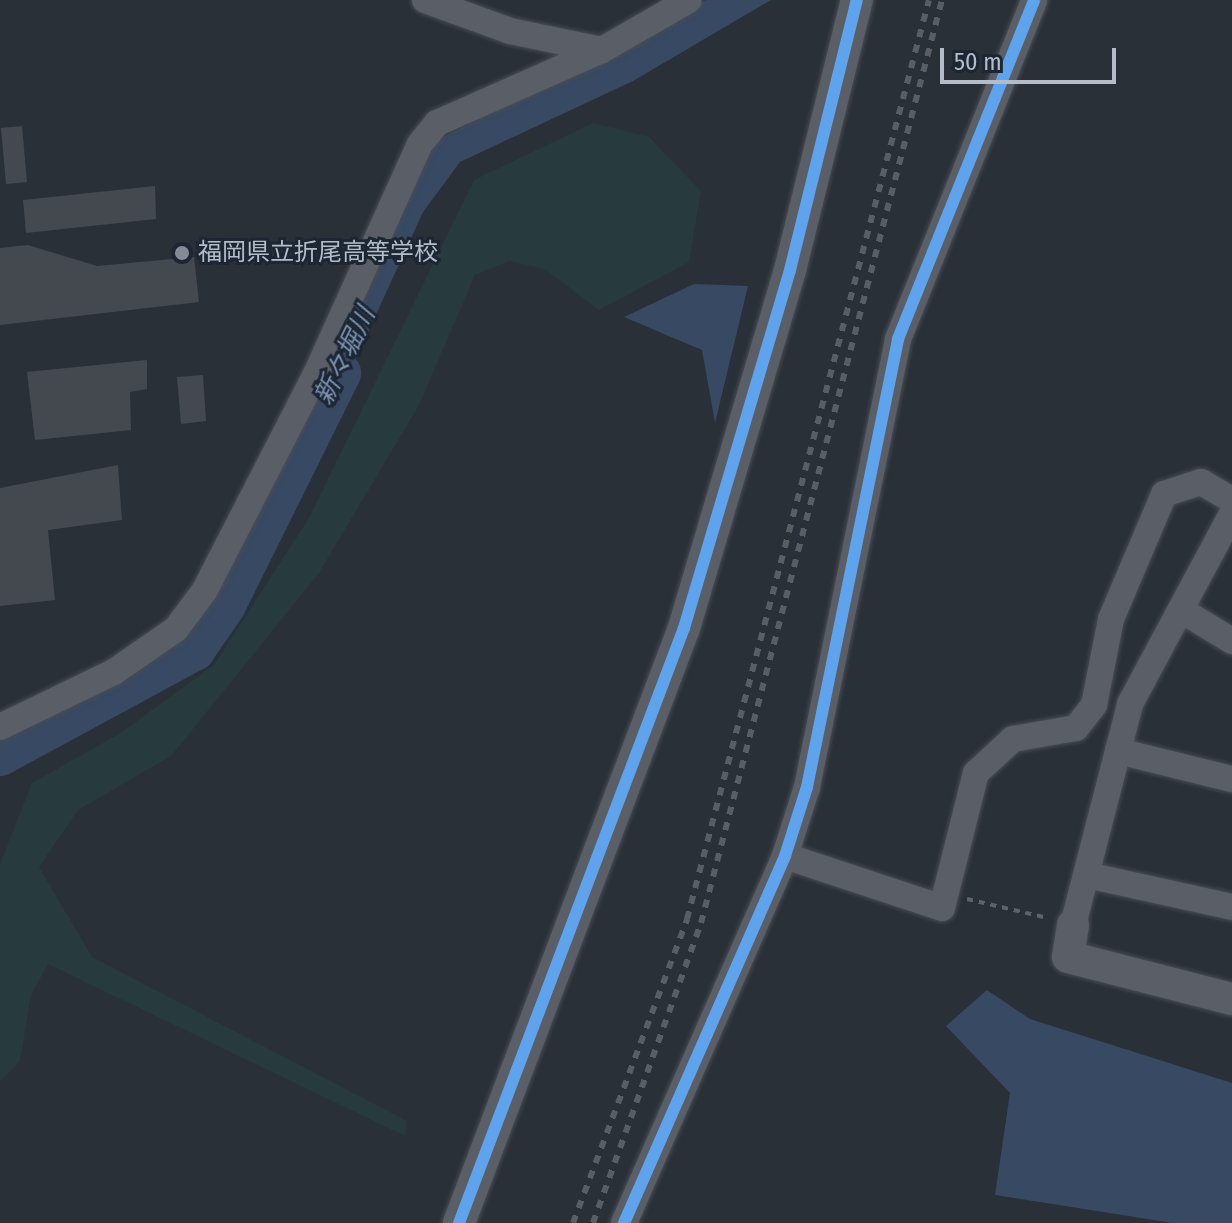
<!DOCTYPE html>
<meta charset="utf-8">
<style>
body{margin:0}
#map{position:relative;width:1232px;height:1223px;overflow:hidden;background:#2a3038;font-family:"Fira Sans Condensed","Noto Sans JP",sans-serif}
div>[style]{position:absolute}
.green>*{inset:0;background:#273a3e}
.water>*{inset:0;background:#384963}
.river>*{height:42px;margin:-21px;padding:0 21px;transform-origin:21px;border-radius:21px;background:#384963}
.building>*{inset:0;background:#444950}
.path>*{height:4px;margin-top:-2px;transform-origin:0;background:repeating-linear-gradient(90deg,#5d636a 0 6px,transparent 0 12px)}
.roads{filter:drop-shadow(0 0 2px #484c53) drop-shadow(0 0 2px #484c53)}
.minor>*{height:26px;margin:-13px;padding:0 13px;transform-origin:13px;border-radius:13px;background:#5a5e66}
.tertiary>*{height:32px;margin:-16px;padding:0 16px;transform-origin:16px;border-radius:16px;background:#5a5e66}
.rail>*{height:6px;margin-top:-3px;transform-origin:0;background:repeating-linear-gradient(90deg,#595d64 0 8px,transparent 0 16px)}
.cycleway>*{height:12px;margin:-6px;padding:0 6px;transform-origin:6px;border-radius:6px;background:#60a3ed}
.dots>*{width:22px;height:22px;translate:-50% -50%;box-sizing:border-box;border:4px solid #1d2633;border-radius:50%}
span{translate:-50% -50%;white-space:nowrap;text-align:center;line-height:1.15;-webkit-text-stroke:6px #1d2633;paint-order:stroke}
.poi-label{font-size:24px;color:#b4bcc9}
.left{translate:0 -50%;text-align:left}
.water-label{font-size:26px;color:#7c92b1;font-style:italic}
.scale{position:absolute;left:940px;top:48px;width:176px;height:36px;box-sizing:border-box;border:4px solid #b4bcc9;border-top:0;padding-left:10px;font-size:24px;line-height:28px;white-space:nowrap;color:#b4bcc9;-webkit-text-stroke:6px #1d2633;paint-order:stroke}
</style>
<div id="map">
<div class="green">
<div style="clip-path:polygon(593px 123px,649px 137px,701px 191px,689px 262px,599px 310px,545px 269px,509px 261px,475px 275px,419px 405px,319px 573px,171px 756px,78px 810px,39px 867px,92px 957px,407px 1121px,405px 1136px,48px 964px,31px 995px,20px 1061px,0 1081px,0 864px,32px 783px,119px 734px,214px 665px,309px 518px,474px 180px)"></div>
</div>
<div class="water">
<div style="clip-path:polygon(706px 0,771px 0,633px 81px,460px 162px,423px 212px,323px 430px,309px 421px,432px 143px)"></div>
<div style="clip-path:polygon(694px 284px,748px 286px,715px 423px,702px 350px,624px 317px)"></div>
<div style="clip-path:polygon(987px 990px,1030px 1019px,1232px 1083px,1232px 1223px,1173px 1223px,995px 1195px,1010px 1093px,946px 1026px)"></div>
</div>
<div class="river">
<div style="left:0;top:755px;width:221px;rotate:-28.4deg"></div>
<div style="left:194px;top:650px;width:55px;rotate:-55.4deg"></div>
<div style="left:225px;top:605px;width:259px;rotate:-63.6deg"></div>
</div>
<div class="building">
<div style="clip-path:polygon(22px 126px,27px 182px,6px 184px,1px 128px)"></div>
<div style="clip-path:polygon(155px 186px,156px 219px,26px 233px,23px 200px)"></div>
<div style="clip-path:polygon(28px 245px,97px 266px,194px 257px,199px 302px,0 325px,0 248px)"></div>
<div style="clip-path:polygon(147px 360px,147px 389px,130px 392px,131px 430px,35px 440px,27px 372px)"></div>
<div style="clip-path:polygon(203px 375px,206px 421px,181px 424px,177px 377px)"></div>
<div style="clip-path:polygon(118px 465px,122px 520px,48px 530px,55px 600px,0 606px,0 488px)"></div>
</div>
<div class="path">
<div style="left:967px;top:899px;width:83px;rotate:13.2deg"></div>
</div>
<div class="roads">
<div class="minor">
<div style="left:425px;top:0;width:90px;rotate:20deg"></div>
<div style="left:510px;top:31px;width:94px;rotate:11.7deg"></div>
<div style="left:1181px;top:610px;width:60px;rotate:31.3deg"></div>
<div style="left:0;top:727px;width:127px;rotate:-25.8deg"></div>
<div style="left:114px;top:672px;width:75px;rotate:-34.7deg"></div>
<div style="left:176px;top:629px;width:49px;rotate:-53.4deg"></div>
<div style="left:205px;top:590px;width:243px;rotate:-62.8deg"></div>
<div style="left:316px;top:374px;width:252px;rotate:-65.7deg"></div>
<div style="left:420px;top:144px;width:27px;rotate:-51deg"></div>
<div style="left:437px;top:123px;width:180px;rotate:-23.9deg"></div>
<div style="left:602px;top:50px;width:100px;rotate:-29.9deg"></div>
<div style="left:1118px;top:751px;width:117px;rotate:13.8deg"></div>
<div style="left:785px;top:856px;width:165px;rotate:18.3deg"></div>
<div style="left:942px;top:908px;width:139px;rotate:-75.9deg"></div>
<div style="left:976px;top:773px;width:50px;rotate:-42.6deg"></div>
<div style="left:1013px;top:739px;width:64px;rotate:-9.9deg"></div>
<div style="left:1076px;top:728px;width:29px;rotate:-52deg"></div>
<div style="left:1094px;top:705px;width:88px;rotate:-78.8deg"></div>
<div style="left:1111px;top:619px;width:136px;rotate:-67deg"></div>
<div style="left:1164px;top:494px;width:39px;rotate:-18deg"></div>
<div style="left:1201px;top:482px;width:36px;rotate:30deg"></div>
<div style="left:1087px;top:875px;width:148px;rotate:12.4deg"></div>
<div style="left:1073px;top:925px;width:228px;rotate:-75.5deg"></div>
<div style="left:1130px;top:704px;width:216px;rotate:-61.8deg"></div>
<div style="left:624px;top:1223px;width:401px;rotate:-66.3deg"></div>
<div style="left:785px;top:856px;width:72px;rotate:-72.3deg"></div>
<div style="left:807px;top:787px;width:457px;rotate:-78.5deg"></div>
<div style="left:898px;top:339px;width:365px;rotate:-68.1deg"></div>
</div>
<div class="tertiary">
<div style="left:1073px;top:925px;width:32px;rotate:99deg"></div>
<div style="left:1068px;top:957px;width:169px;rotate:14.4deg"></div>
<div style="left:459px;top:1223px;width:636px;rotate:-69.29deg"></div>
<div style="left:684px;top:628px;width:373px;rotate:-73.5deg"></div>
<div style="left:790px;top:270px;width:278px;rotate:-76.1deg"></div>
</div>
</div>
<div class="rail">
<div style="left:573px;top:1223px;width:325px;rotate:-69.4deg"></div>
<div style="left:687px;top:919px;width:950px;rotate:-75.25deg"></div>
<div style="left:593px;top:1223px;width:319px;rotate:-70.2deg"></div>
<div style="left:701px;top:923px;width:954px;rotate:-75.37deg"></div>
</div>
<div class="cycleway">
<div style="left:459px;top:1223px;width:636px;rotate:-69.29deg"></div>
<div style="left:684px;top:628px;width:373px;rotate:-73.5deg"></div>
<div style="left:790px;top:270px;width:278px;rotate:-76.1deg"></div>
<div style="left:624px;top:1223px;width:401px;rotate:-66.3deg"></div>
<div style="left:785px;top:856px;width:72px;rotate:-72.3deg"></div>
<div style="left:807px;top:787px;width:457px;rotate:-78.5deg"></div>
<div style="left:898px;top:339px;width:365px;rotate:-68.1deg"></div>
</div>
<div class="dots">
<div style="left:182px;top:253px;background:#848b96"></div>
</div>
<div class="poi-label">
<span class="left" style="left:198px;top:253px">福岡県立折尾高等学校</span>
</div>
<div class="water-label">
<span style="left:345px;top:356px;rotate:-64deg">新々堀川</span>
</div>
<div class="scale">50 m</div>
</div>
